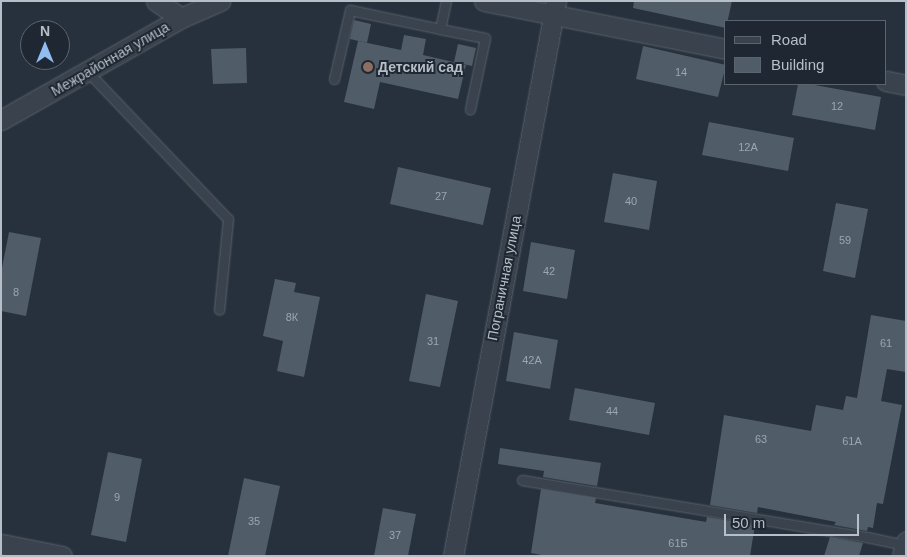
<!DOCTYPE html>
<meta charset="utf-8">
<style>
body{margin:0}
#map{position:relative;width:907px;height:557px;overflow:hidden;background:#26313d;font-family:Helvetica,sans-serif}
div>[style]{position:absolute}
.building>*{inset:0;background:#505c68}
.roads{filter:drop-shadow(0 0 1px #58616b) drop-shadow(0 0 1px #58616b)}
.lane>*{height:9px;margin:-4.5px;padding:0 4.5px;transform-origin:4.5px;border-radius:4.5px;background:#3a434d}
.street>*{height:19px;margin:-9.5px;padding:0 9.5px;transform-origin:9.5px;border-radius:9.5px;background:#3a434d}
.dots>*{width:14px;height:14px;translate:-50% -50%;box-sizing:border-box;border:2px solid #1f2832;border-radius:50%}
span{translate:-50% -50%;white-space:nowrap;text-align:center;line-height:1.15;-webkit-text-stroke:4px #1f2832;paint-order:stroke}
.number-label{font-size:11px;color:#9ca6b0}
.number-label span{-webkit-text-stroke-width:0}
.street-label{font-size:14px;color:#b6bec8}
.poi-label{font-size:14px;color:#b6bec8;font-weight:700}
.left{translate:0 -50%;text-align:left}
.frame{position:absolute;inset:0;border:2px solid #b6bec8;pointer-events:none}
.legend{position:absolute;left:724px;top:20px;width:162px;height:65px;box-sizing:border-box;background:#1f2832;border:1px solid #5b646e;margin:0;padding:6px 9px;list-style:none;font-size:15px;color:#b6bec8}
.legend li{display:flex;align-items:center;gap:10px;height:25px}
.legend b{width:25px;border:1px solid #5b646e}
.north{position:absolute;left:20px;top:20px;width:50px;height:50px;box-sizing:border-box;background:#1f2832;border:1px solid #5b646e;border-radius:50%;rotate:0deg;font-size:14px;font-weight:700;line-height:20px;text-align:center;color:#b6bec8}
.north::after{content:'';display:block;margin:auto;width:18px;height:22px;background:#92bdf1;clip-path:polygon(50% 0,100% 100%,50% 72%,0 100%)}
.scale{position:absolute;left:724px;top:514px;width:135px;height:22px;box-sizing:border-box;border:2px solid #b6bec8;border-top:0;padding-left:6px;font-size:15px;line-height:18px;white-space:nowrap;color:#b6bec8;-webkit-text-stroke:4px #1f2832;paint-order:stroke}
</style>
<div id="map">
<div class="building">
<div style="clip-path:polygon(634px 1px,732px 1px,726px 28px,633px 8px)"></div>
<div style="clip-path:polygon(354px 20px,371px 24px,367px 43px,350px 39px)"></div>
<div style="clip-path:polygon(404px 35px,426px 39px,423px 55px,466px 65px,458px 99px,380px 82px,374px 109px,344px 102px,358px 41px,401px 50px)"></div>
<div style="clip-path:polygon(458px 44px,476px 48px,472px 66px,454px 62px)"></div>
<div style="clip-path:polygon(643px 46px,726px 65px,718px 97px,636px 79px)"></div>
<div style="clip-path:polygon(246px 48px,247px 83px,213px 84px,211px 49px)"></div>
<div style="clip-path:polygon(798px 84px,809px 84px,881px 97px,875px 130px,792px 115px)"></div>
<div style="clip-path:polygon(709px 122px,794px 138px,788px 171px,702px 155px)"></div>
<div style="clip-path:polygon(398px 167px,491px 188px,483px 225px,390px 204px)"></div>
<div style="clip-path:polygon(613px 173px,657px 181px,649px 230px,604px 222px)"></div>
<div style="clip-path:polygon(836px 203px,868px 209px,855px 278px,823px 271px)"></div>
<div style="clip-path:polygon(9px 232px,41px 238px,26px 316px,1px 311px,1px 273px)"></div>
<div style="clip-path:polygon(531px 242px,575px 250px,567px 299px,523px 291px)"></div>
<div style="clip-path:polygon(275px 279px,296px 283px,294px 292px,320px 297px,304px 377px,277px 371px,283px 341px,263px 336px)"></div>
<div style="clip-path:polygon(426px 294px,458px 301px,440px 387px,409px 381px)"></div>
<div style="clip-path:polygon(871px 315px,906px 321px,906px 372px,887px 369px,881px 401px,902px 405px,883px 504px,877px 503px,873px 528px,868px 527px,867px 531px,834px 525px,836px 522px,758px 507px,757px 513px,710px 505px,724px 415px,811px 431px,816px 405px,843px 410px,846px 396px,857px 398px)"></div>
<div style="clip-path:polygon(514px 332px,558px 340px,550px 389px,506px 381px)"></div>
<div style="clip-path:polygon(575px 388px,655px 403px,649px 435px,569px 420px)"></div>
<div style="clip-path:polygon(500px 448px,601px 463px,597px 486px,543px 477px,544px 471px,498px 464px)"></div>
<div style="clip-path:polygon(108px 452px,142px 459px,126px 542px,91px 535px)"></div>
<div style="clip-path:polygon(244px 478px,280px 486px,265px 556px,228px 556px)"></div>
<div style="clip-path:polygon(541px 489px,596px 498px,595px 503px,706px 522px,707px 517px,755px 525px,750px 556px,546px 556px,531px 553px)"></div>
<div style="clip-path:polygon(383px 508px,416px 514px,408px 556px,374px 556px)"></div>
<div style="clip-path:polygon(830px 537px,863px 543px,859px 556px,824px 556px)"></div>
</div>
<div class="roads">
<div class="lane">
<div style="left:440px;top:29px;width:46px;rotate:11.3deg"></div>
<div style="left:485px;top:38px;width:73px;rotate:101.9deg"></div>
<div style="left:88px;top:72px;width:203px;rotate:46.4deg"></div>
<div style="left:228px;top:219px;width:91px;rotate:95.6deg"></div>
<div style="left:334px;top:79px;width:71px;rotate:-76.9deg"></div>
<div style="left:350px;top:10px;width:92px;rotate:11.9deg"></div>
<div style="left:440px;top:29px;width:29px;rotate:-78deg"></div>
<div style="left:522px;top:480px;width:350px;rotate:9.4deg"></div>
<div style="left:867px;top:537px;width:39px;rotate:12deg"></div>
</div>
<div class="street">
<div style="left:156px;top:1px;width:30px;rotate:34deg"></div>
<div style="left:484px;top:1px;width:247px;rotate:11.2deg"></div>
<div style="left:886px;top:81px;width:20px;rotate:11deg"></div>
<div style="left:1px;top:120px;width:207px;rotate:-29.5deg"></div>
<div style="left:181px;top:18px;width:43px;rotate:-23.6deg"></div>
<div style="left:1px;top:544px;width:62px;rotate:11.1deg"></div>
<div style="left:453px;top:556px;width:564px;rotate:-79.49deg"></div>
<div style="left:902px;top:556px;width:15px;rotate:-74deg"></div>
</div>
</div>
<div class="dots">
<div style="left:368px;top:67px;background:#8d6e63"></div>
</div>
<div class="number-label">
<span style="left:681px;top:72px">14</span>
<span style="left:837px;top:106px">12</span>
<span style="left:748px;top:147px">12А</span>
<span style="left:441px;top:196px">27</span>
<span style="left:631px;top:201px">40</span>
<span style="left:845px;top:240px">59</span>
<span style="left:549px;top:271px">42</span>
<span style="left:16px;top:292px">8</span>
<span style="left:292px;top:317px">8К</span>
<span style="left:433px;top:341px">31</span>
<span style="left:886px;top:343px">61</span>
<span style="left:532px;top:360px">42А</span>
<span style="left:612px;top:411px">44</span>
<span style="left:761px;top:439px">63</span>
<span style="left:852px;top:441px">61А</span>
<span style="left:117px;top:497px">9</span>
<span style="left:254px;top:521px">35</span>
<span style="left:395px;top:535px">37</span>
<span style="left:678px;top:543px">61Б</span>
</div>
<div class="street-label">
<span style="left:110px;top:59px;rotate:-30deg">Межрайонная улица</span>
<span style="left:504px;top:278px;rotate:-79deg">Пограничная улица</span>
</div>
<div class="poi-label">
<span class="left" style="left:378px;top:67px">Детский сад</span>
</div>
<div class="frame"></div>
<ul class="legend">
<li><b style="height:6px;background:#3a434d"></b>Road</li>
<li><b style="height:14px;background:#505c68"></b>Building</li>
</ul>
<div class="north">N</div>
<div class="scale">50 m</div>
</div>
